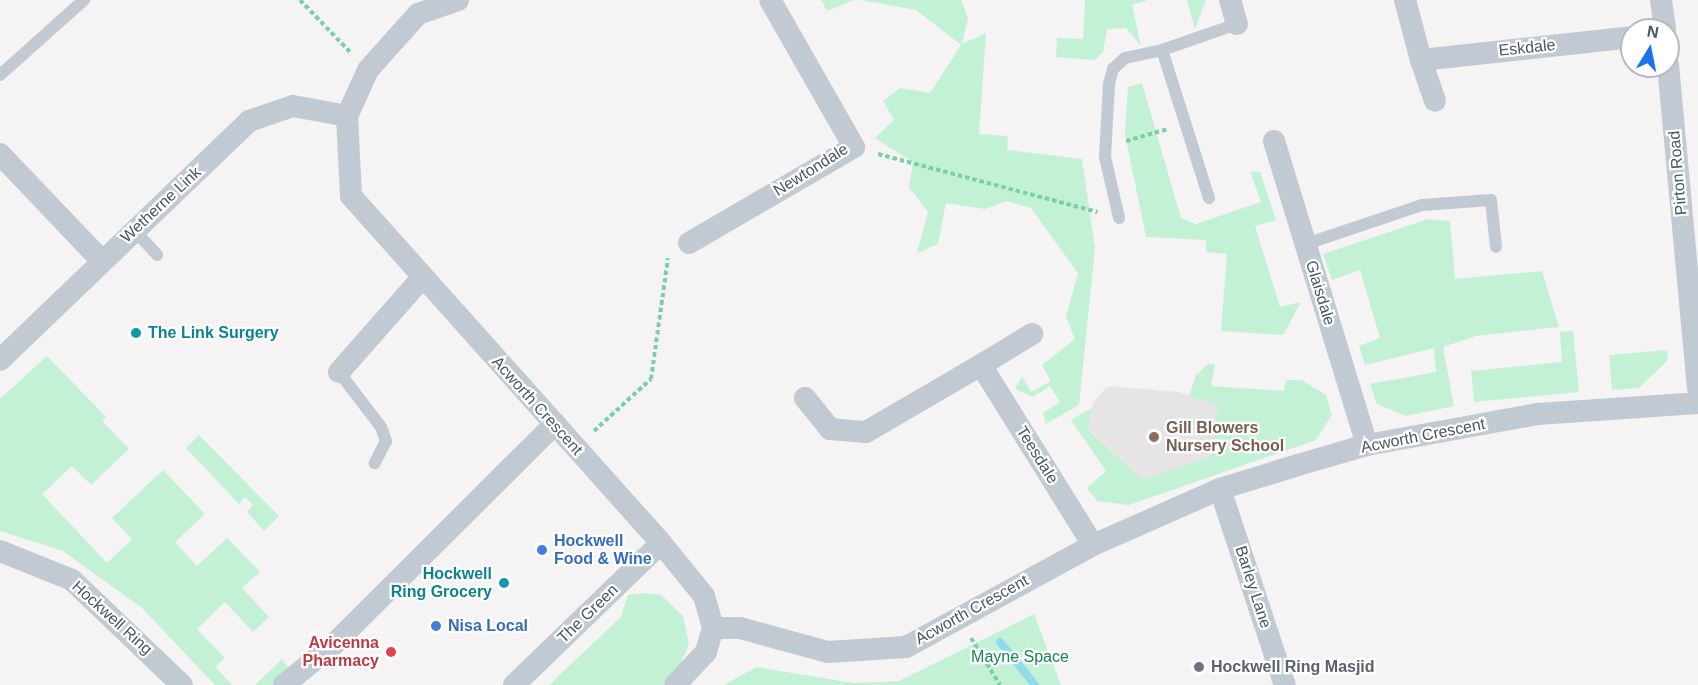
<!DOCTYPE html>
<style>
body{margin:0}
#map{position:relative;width:1698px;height:685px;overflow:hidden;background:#f5f3f3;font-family:Arial,sans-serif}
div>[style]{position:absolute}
.education>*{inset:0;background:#e6e4e5}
.green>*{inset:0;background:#c3f1d5}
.stream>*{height:8px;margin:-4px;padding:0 4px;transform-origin:4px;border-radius:4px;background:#90daee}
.path>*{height:4px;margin-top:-2px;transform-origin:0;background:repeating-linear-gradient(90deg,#7ad0a6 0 4.5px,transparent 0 7.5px)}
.service>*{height:12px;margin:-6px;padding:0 6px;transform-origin:6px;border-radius:6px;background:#c1cad2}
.minor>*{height:22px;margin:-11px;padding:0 11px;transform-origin:11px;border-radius:11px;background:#c1cad2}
.dots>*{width:16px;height:16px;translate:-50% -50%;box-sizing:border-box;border:3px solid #fff;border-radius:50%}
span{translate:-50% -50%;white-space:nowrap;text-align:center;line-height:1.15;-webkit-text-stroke:4.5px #fff;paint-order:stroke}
.street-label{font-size:16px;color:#4a5661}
.culture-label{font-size:16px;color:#0d838f;font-weight:700}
.left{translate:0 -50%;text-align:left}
.right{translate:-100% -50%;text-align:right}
.education-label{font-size:16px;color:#785e54;font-weight:700}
.shop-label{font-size:16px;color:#366cbe;font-weight:700}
.health-label{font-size:16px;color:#be3a42;font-weight:700}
.park-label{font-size:16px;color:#17864f}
.worship-label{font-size:16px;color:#5b616d;font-weight:700}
.north{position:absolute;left:1620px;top:18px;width:60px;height:60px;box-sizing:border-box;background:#fff;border:2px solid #b7bbc0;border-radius:50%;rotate:10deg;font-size:16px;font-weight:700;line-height:24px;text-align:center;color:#4a5661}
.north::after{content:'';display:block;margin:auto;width:21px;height:27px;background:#1a73e8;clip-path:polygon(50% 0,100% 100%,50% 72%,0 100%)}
</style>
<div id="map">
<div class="education">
<div style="clip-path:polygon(1108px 386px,1179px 392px,1218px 405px,1212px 457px,1143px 479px,1088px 429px,1093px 402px)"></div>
</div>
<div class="green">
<div style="clip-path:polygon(821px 0,854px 0,827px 11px)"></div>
<div style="clip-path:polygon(861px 0,961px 0,968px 18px,962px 44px,986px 33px,979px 134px,1008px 136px,1007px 150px,1082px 159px,1095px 248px,1079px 405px,1046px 424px,1043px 413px,1060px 402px,1050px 386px,1033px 397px,1015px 389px,1022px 376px,1031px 392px,1051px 381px,1042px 365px,1075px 339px,1066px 317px,1078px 273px,1031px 208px,1006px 201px,985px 209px,946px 203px,938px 244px,917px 253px,928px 212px,909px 187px,913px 162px,875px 138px,894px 120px,883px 101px,900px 88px,930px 93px,961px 45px,916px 10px)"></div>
<div style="clip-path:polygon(1085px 0,1148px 0,1132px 5px,1141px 46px,1126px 28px,1107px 29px,1103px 52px,1095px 60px,1056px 57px,1057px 38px,1083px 39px)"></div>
<div style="clip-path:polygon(1187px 0,1206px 0,1195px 29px)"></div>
<div style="clip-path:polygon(1142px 83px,1181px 218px,1196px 224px,1261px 202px,1250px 171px,1260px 172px,1276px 220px,1255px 226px,1280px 307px,1301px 302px,1283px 335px,1221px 331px,1227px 254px,1206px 252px,1206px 240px,1146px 237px,1125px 134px,1128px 87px)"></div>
<div style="clip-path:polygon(1428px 219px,1450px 221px,1455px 279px,1542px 271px,1559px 327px,1476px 336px,1443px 347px,1454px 406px,1406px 416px,1377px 404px,1370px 384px,1436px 372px,1434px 348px,1365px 365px,1359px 346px,1380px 338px,1360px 270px,1332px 280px,1323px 254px)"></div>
<div style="clip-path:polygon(1573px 331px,1579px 392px,1474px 402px,1471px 371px,1562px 362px,1560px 332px)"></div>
<div style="clip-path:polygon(1667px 350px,1668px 360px,1639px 388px,1612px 390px,1609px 355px)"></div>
<div style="clip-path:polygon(47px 356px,106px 417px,102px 421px,129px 449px,91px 485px,72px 466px,42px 494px,107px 563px,132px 539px,112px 518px,163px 470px,205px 514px,175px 542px,197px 566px,227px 538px,260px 572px,242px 588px,269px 617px,253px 632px,225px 602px,197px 629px,225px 658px,215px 667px,232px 685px,215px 685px,142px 608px,63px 551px,0 531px,0 399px)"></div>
<div style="clip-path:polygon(1208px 364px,1215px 364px,1211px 386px,1284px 391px,1286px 380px,1302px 380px,1326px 395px,1332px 415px,1316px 440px,1129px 505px,1097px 501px,1087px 488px,1106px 471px,1071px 420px,1092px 408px,1088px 430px,1143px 479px,1211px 457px,1218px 405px,1189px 396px,1196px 375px)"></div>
<div style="clip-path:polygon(199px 435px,279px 516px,264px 531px,247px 512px,253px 505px,245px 497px,239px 504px,186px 448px)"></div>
<div style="clip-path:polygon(647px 593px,661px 595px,683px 616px,689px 644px,678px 671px,663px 685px,549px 685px,621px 617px,628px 595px)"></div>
<div style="clip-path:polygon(1034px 614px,1061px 685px,724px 685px,756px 667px,853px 683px,899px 681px)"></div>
<div style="clip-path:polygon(282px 659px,290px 669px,272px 685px,255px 685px)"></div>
</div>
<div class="stream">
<div style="left:1000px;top:642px;width:55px;rotate:50.9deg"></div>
</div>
<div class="path">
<div style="left:300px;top:0;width:72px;rotate:46.1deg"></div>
<div style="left:1126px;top:141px;width:44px;rotate:-15.9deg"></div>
<div style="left:878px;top:154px;width:227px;rotate:14.8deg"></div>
<div style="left:594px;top:431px;width:77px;rotate:-42.4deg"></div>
<div style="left:651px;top:379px;width:122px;rotate:-82deg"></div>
<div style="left:971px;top:638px;width:55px;rotate:58.3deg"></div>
</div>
<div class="service">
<div style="left:0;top:75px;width:113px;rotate:-41.8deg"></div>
<div style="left:1209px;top:198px;width:155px;rotate:-107.6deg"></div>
<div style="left:1162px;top:50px;width:79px;rotate:-19.1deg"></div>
<div style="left:1119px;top:218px;width:63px;rotate:-102.9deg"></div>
<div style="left:1105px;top:157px;width:73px;rotate:-86.9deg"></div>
<div style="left:1109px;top:84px;width:16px;rotate:-75deg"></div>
<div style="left:1113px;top:69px;width:16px;rotate:-43deg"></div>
<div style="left:1125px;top:58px;width:38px;rotate:-12deg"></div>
<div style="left:134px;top:230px;width:34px;rotate:47deg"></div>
<div style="left:1306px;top:244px;width:122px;rotate:-18.6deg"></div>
<div style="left:1422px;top:205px;width:69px;rotate:-4.1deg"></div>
<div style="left:1491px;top:200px;width:47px;rotate:83.9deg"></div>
<div style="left:339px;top:372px;width:69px;rotate:52.6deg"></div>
<div style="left:381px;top:427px;width:15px;rotate:70deg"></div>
<div style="left:386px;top:441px;width:25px;rotate:117deg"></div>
</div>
<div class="minor">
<div style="left:458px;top:0;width:42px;rotate:160.7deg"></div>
<div style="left:418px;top:14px;width:75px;rotate:131.8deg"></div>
<div style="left:368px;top:70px;width:51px;rotate:114.5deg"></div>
<div style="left:347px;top:116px;width:80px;rotate:87.1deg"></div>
<div style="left:351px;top:196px;width:465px;rotate:48.2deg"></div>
<div style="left:661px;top:543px;width:68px;rotate:50.9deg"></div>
<div style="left:704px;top:596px;width:33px;rotate:74deg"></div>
<div style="left:1230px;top:0;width:25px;rotate:74deg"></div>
<div style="left:1405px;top:0;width:62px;rotate:75.1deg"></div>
<div style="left:1421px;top:60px;width:212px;rotate:-6.2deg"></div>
<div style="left:1661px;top:0;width:30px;rotate:82deg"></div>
<div style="left:1421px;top:60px;width:43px;rotate:71.1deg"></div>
<div style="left:1668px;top:65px;width:324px;rotate:84.7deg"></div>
<div style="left:1274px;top:141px;width:318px;rotate:73deg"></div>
<div style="left:0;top:154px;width:148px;rotate:46.4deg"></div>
<div style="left:689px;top:243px;width:191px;rotate:-30.2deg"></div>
<div style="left:854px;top:147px;width:169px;rotate:-119.7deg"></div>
<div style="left:0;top:360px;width:345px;rotate:-43.8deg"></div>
<div style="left:249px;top:121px;width:46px;rotate:-18.8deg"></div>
<div style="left:293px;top:106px;width:55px;rotate:10.5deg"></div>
<div style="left:981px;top:365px;width:60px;rotate:-31.3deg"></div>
<div style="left:339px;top:372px;width:124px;rotate:-48.6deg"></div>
<div style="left:805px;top:398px;width:40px;rotate:51deg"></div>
<div style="left:830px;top:429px;width:36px;rotate:5deg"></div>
<div style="left:866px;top:432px;width:133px;rotate:-30.2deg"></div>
<div style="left:981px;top:365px;width:212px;rotate:58.1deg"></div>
<div style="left:1220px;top:489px;width:206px;rotate:71.7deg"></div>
<div style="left:0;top:551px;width:78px;rotate:21.9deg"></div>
<div style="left:72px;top:580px;width:152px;rotate:43.7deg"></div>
<div style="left:713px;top:628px;width:27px"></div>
<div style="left:740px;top:628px;width:91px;rotate:15.3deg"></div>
<div style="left:828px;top:652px;width:78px;rotate:-3.7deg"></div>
<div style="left:906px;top:647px;width:213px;rotate:-28.6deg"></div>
<div style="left:1093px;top:545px;width:139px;rotate:-23.8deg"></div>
<div style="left:1220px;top:489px;width:82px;rotate:-17.1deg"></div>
<div style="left:1298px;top:465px;width:72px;rotate:-16.2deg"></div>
<div style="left:1367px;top:445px;width:174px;rotate:-10.3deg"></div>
<div style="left:1538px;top:414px;width:160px;rotate:-3.9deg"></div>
<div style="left:284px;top:685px;width:65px;rotate:-39.4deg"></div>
<div style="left:334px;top:644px;width:312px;rotate:-44.9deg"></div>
<div style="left:514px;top:685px;width:204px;rotate:-44deg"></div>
<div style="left:675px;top:685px;width:45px;rotate:-46.8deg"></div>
<div style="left:706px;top:652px;width:25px;rotate:-74deg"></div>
</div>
<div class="dots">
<div style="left:136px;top:333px;background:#0f9aa8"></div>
<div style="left:1154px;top:437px;background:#8d6e63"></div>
<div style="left:542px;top:550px;background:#3f7fe0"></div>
<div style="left:504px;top:583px;background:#0f9aa8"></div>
<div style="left:436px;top:626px;background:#3f7fe0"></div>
<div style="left:391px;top:652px;background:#e0444e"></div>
<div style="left:1199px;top:667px;background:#6b7280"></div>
</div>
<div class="street-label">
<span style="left:1527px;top:48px;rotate:-6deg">Eskdale</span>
<span style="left:811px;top:170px;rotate:-32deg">Newtondale</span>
<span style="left:1678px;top:173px;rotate:-95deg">Pirton Road</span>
<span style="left:161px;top:205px;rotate:-43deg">Wetherne Link</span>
<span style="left:1320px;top:293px;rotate:73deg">Glaisdale</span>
<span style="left:537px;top:406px;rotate:48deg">Acworth Crescent</span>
<span style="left:1423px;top:436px;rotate:-11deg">Acworth Crescent</span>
<span style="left:1037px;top:455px;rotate:58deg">Teesdale</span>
<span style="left:1253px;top:587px;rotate:72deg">Barley Lane</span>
<span style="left:972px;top:610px;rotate:-29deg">Acworth Crescent</span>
<span style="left:588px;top:614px;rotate:-44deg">The Green</span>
<span style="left:112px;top:618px;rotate:42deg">Hockwell Ring</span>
</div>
<div class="culture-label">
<span class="left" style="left:148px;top:333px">The Link Surgery</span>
<span class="right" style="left:492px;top:583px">Hockwell<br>Ring Grocery</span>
</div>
<div class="education-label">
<span class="left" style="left:1166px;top:437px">Gill Blowers<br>Nursery School</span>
</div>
<div class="shop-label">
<span class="left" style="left:554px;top:550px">Hockwell<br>Food &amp; Wine</span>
<span class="left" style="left:448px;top:626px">Nisa Local</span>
</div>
<div class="health-label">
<span class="right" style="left:379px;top:652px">Avicenna<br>Pharmacy</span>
</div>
<div class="park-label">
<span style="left:1020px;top:657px">Mayne Space</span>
</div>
<div class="worship-label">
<span class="left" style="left:1211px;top:667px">Hockwell Ring Masjid</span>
</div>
<div class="north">N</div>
</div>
